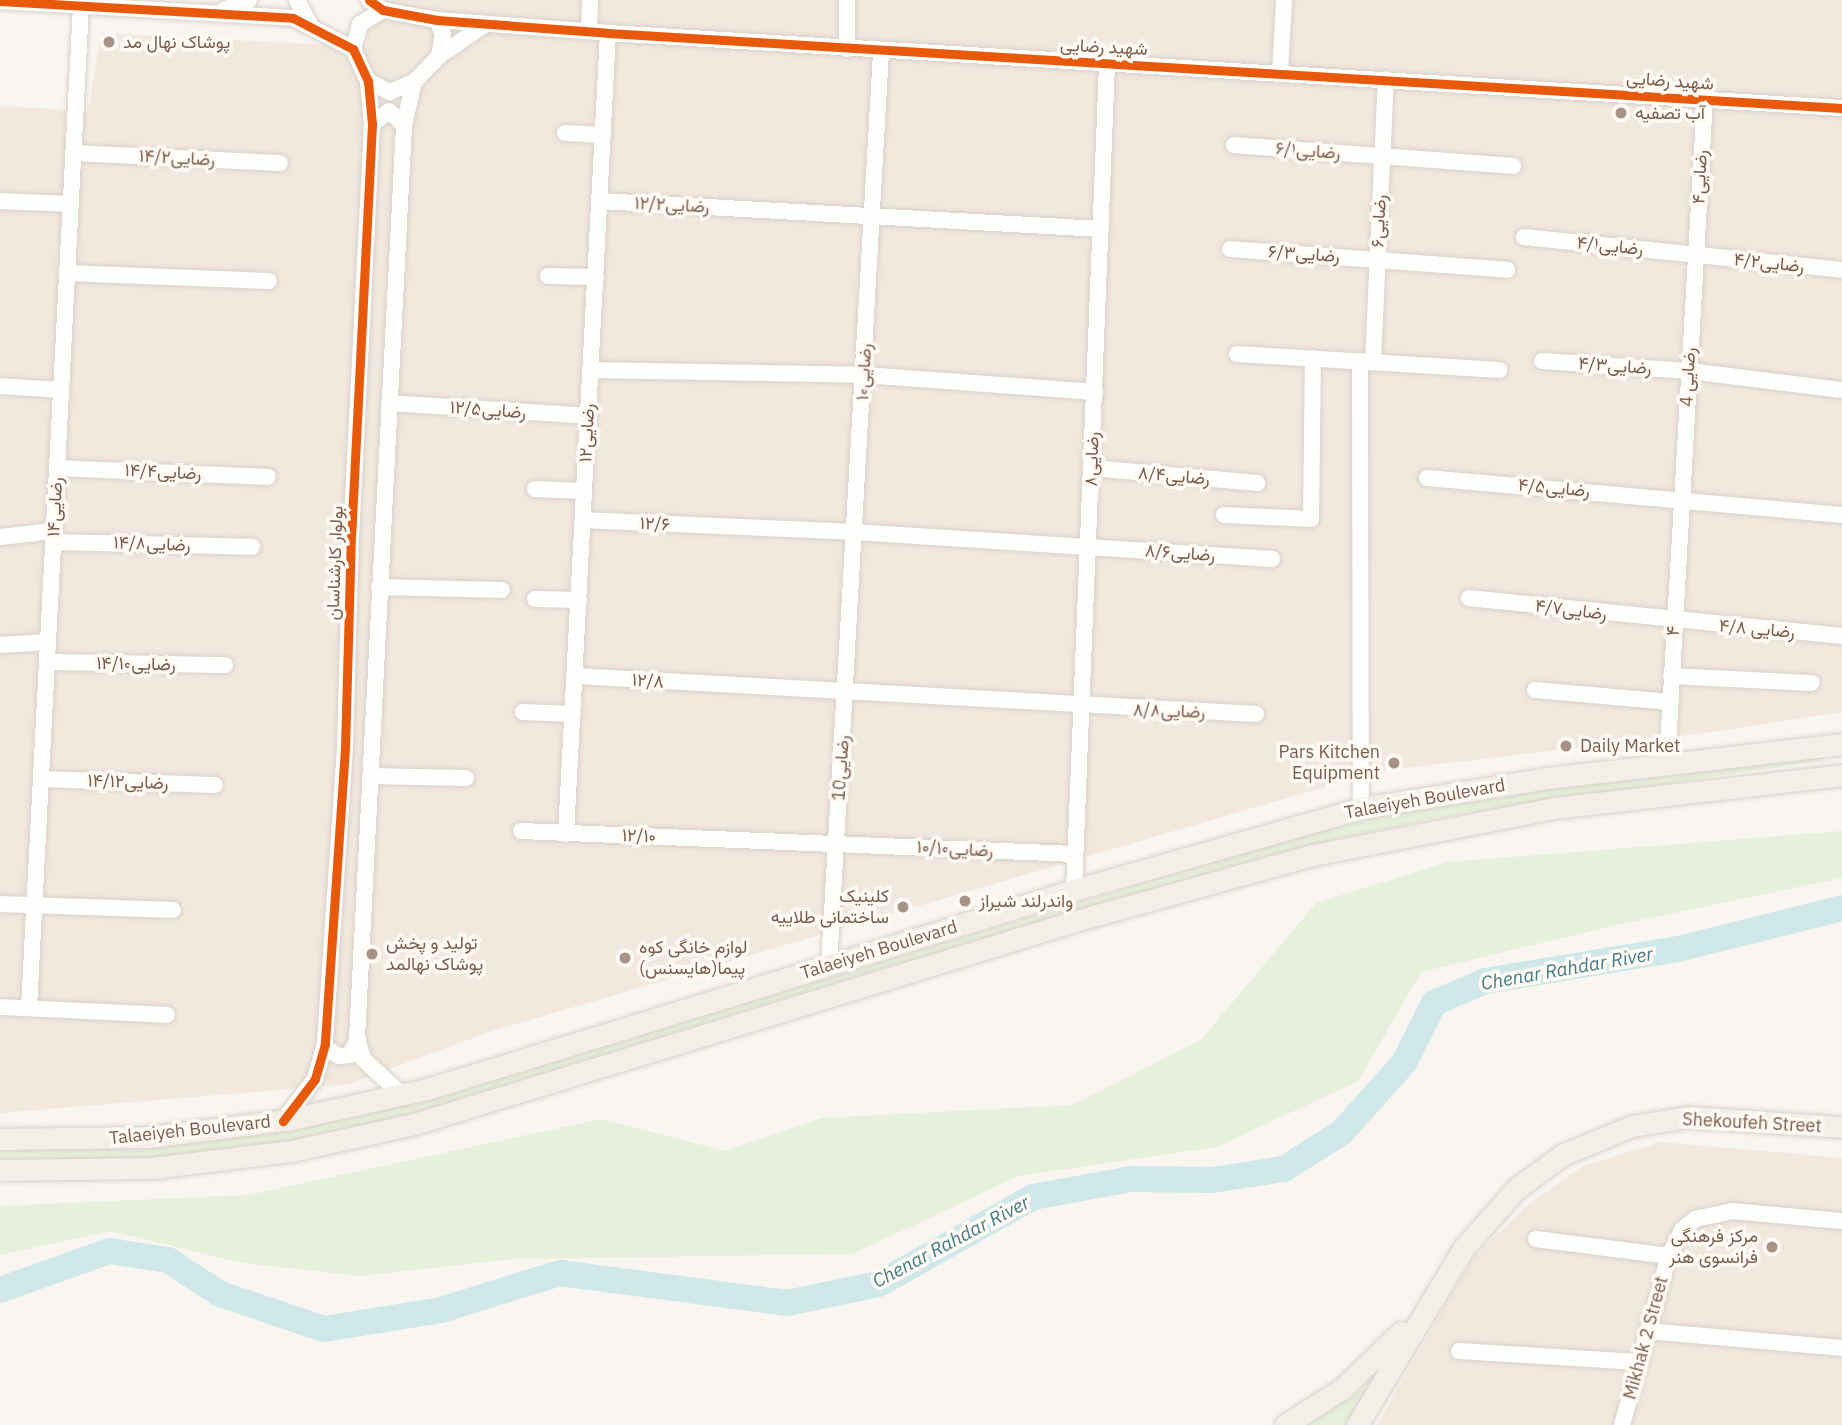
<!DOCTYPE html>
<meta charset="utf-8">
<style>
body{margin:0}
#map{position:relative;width:1842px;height:1425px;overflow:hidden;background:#f9f5f0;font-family:"IBM Plex Sans",Vazirmatn,sans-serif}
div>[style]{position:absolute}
.residential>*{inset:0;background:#f2e8de}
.green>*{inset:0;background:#e7f0db}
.river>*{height:26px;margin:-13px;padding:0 13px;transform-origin:13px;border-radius:13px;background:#d0e8ea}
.roads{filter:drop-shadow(0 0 2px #d7d1cb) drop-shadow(0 0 2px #d7d1cb)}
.minor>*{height:16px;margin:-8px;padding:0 8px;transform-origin:8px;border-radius:8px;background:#fefefd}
.major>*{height:21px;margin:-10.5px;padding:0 10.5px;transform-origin:10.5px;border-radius:10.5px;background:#f3eee8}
.cycleway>*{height:9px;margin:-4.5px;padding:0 4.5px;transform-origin:4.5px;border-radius:4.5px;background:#e8590c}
.dots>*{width:19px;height:19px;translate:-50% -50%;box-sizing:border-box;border:4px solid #fffaf3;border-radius:50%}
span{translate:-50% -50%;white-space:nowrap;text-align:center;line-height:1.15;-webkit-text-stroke:7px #fffaf3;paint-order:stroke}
.poi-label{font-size:18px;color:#7a5c4d}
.left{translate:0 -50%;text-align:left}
.right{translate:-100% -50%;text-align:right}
.street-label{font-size:18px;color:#7a5c4d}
.water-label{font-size:19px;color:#437c86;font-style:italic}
</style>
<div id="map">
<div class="residential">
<div style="clip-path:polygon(369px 0,1842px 0,1842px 712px,1705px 733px,1379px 771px,492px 1031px,349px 1084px,0 1113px,0 106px,88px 111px,101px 33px,367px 47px)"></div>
<div style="clip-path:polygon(1660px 1142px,1842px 1158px,1842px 1425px,1377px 1425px,1471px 1261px,1525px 1207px,1581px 1167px)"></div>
</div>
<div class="green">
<div style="clip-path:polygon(1820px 754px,1824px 758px,1819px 761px,1443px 817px,1337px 839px,885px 968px,395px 1120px,284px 1144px,137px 1162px,0 1161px,0 1150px,182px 1144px,307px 1126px,415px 1102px,1327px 828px,1442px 804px,1568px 785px)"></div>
<div style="clip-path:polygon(1842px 831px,1842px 878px,1612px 926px,1421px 972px,1358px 1081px,1217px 1147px,1018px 1176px,853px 1254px,515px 1259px,361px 1276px,242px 1263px,111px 1231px,0 1255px,0 1206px,248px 1195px,601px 1119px,725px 1151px,822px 1118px,1073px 1105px,1201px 1040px,1316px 903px,1448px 862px)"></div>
<div style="clip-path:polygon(1376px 1382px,1350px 1425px,1304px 1425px)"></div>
</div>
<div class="river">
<div style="left:0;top:1290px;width:116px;rotate:-19.7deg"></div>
<div style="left:109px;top:1251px;width:60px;rotate:8.7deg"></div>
<div style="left:168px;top:1260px;width:62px;rotate:33.2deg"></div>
<div style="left:220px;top:1294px;width:110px;rotate:18.6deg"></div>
<div style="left:324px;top:1329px;width:119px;rotate:-9.2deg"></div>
<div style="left:441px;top:1310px;width:125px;rotate:-17.3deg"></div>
<div style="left:560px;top:1273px;width:229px;rotate:7.5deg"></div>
<div style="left:787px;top:1303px;width:94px;rotate:-11.7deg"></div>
<div style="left:879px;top:1284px;width:177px;rotate:-29.5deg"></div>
<div style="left:1033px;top:1197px;width:100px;rotate:-10.4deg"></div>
<div style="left:1131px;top:1179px;width:81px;rotate:0.7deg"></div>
<div style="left:1212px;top:1180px;width:73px;rotate:-8.7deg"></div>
<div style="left:1284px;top:1169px;width:69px;rotate:-32.5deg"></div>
<div style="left:1342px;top:1132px;width:93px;rotate:-48.1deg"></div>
<div style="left:1404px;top:1063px;width:67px;rotate:-63.4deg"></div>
<div style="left:1434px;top:1003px;width:56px;rotate:-23.3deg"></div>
<div style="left:1485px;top:981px;width:196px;rotate:-9.4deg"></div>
<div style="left:1678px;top:949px;width:169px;rotate:-14deg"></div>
</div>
<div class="roads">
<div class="minor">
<div style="left:297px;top:0;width:26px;rotate:62deg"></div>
<div style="left:369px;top:0;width:17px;rotate:36deg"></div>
<div style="left:383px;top:10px;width:55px;rotate:10.5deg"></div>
<div style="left:437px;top:20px;width:171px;rotate:4.3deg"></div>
<div style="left:608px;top:33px;width:1236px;rotate:3.48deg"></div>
<div style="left:0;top:1px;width:293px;rotate:3.3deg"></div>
<div style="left:293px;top:18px;width:68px;rotate:27.3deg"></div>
<div style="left:353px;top:49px;width:35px;rotate:65deg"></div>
<div style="left:368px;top:81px;width:43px;rotate:84.7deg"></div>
<div style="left:372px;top:124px;width:410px;rotate:92.9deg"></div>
<div style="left:351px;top:533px;width:215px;rotate:91.6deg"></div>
<div style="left:345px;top:748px;width:297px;rotate:93.9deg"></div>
<div style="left:325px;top:1044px;width:36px;rotate:106deg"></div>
<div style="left:315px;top:1079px;width:53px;rotate:127.3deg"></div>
<div style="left:224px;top:10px;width:27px;rotate:-22deg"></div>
<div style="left:437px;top:20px;width:15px;rotate:67deg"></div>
<div style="left:443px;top:34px;width:22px;rotate:100deg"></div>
<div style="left:589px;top:31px;width:31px;rotate:-88deg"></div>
<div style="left:353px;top:49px;width:26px;rotate:-74deg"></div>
<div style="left:360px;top:24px;width:27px;rotate:-31deg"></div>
<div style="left:847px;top:49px;width:49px;rotate:-90deg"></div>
<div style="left:1280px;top:72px;width:72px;rotate:-86.8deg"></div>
<div style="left:368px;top:81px;width:25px;rotate:27deg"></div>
<div style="left:390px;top:92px;width:26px;rotate:-23deg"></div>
<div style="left:372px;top:124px;width:21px;rotate:-37deg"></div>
<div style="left:389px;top:111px;width:21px;rotate:43deg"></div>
<div style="left:565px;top:133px;width:38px;rotate:3deg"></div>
<div style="left:1234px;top:145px;width:280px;rotate:4.3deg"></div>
<div style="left:73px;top:153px;width:207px;rotate:2.8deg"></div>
<div style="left:0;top:201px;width:71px;rotate:2.4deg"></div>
<div style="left:600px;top:201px;width:502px;rotate:3.2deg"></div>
<div style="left:1524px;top:237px;width:320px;rotate:5.9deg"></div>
<div style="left:1230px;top:249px;width:278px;rotate:4.3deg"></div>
<div style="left:67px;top:273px;width:202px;rotate:2.3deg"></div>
<div style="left:548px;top:276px;width:48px;rotate:1.2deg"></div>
<div style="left:1237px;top:354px;width:263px;rotate:3.5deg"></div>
<div style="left:1360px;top:361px;width:447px;rotate:89.9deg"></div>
<div style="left:1542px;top:361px;width:147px;rotate:3.9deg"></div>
<div style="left:1689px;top:371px;width:154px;rotate:7.1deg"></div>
<div style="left:1373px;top:362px;width:283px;rotate:-87.4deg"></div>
<div style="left:591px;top:370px;width:273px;rotate:1deg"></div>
<div style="left:864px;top:375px;width:232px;rotate:4.2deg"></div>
<div style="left:0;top:386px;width:61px;rotate:3.8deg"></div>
<div style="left:389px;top:403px;width:199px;rotate:3.7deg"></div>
<div style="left:57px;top:468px;width:211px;rotate:2.4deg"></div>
<div style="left:1092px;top:468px;width:166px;rotate:5.2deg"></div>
<div style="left:1427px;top:478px;width:417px;rotate:5.1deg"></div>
<div style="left:535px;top:489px;width:49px;rotate:2.3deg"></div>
<div style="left:1224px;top:515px;width:87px;rotate:2.6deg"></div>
<div style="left:1311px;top:519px;width:161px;rotate:-89.3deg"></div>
<div style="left:583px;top:520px;width:272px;rotate:2.5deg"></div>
<div style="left:855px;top:532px;width:418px;rotate:3.7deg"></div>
<div style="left:0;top:537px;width:54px;rotate:-6.3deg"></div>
<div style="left:53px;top:542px;width:199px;rotate:1.4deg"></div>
<div style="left:379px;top:587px;width:123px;rotate:1.4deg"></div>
<div style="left:1469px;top:598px;width:375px;rotate:5.8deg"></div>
<div style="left:535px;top:599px;width:44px;rotate:1.3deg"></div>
<div style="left:0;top:645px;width:48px;rotate:-3.6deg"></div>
<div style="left:47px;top:662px;width:178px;rotate:1deg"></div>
<div style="left:575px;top:676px;width:682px;rotate:3.19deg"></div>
<div style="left:1671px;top:676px;width:141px;rotate:2.8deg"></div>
<div style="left:1535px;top:690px;width:136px;rotate:5.1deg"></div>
<div style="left:523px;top:712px;width:50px;rotate:2.3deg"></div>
<div style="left:1667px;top:764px;width:666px;rotate:-86.73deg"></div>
<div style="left:370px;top:776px;width:96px;rotate:1.2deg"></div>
<div style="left:41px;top:779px;width:174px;rotate:2deg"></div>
<div style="left:521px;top:831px;width:553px;rotate:2.38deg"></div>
<div style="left:566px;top:834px;width:802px;rotate:-87deg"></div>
<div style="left:1074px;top:890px;width:828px;rotate:-87.71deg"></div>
<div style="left:0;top:904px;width:173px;rotate:2deg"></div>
<div style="left:829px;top:965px;width:915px;rotate:-86.74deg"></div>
<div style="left:0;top:1007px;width:167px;rotate:2.7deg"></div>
<div style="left:29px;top:1008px;width:1003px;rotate:-87.03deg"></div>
<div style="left:324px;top:1047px;width:17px;rotate:31deg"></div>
<div style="left:339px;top:1056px;width:11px;rotate:-5deg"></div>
<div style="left:350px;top:1055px;width:18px;rotate:-63deg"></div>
<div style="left:402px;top:1095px;width:53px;rotate:-137.3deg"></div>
<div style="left:363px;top:1059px;width:22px;rotate:-106deg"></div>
<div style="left:357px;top:1038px;width:914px;rotate:-87.05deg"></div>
<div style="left:404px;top:125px;width:44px;rotate:-76.9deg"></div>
<div style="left:414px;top:82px;width:36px;rotate:-46deg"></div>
<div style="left:439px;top:56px;width:57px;rotate:-34.2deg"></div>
<div style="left:1536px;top:1239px;width:134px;rotate:7.3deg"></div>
<div style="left:1647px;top:1331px;width:196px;rotate:5deg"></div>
<div style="left:1459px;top:1351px;width:180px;rotate:3.5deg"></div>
<div style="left:1622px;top:1425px;width:175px;rotate:-74.5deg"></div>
<div style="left:1669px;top:1256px;width:29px;rotate:-63deg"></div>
<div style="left:1682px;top:1230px;width:17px;rotate:-40deg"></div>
<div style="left:1695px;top:1219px;width:38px;rotate:-12deg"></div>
<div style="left:1732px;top:1211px;width:110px;rotate:5.2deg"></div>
</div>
<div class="major">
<div style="left:0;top:1139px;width:148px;rotate:-0.8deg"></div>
<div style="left:148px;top:1137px;width:140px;rotate:-7deg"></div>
<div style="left:287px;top:1120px;width:143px;rotate:-12.5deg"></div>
<div style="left:427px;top:1089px;width:677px;rotate:-17.1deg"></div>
<div style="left:1074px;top:890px;width:298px;rotate:-15.9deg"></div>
<div style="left:1361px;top:808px;width:189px;rotate:-9.1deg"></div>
<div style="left:1548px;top:778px;width:296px;rotate:-6.6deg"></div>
<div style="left:0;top:1170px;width:152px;rotate:-0.8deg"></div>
<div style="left:152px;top:1168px;width:140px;rotate:-7deg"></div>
<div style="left:291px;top:1151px;width:126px;rotate:-12.4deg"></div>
<div style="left:414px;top:1124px;width:691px;rotate:-17.07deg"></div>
<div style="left:1075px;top:921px;width:247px;rotate:-15.5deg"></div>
<div style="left:1313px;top:855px;width:246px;rotate:-11deg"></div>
<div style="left:1554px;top:808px;width:290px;rotate:-6.5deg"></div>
<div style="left:1285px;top:1425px;width:67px;rotate:-32.3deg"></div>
<div style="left:1342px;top:1389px;width:82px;rotate:-44deg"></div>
<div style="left:1357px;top:1425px;width:205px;rotate:-58.9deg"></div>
<div style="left:1463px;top:1249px;width:80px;rotate:-48.5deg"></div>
<div style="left:1516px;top:1189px;width:57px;rotate:-36.5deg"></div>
<div style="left:1562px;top:1155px;width:76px;rotate:-22.5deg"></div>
<div style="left:1632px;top:1126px;width:57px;rotate:-9.1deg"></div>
<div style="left:1688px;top:1117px;width:154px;rotate:3.7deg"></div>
</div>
</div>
<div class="cycleway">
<div style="left:369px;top:0;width:17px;rotate:36deg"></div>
<div style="left:383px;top:10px;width:55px;rotate:10.5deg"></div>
<div style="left:437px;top:20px;width:171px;rotate:4.3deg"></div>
<div style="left:608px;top:33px;width:1236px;rotate:3.48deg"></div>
<div style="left:0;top:1px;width:293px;rotate:3.3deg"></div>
<div style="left:293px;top:18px;width:68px;rotate:27.3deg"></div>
<div style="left:353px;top:49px;width:35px;rotate:65deg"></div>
<div style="left:368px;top:81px;width:43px;rotate:84.7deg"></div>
<div style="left:372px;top:124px;width:410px;rotate:92.9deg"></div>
<div style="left:351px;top:533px;width:215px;rotate:91.6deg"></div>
<div style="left:345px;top:748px;width:297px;rotate:93.9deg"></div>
<div style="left:325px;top:1044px;width:36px;rotate:106deg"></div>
<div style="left:315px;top:1079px;width:53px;rotate:127.3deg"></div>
</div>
<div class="dots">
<div style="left:109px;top:42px;background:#a69286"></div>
<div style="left:1621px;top:113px;background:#a69286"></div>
<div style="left:1566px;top:746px;background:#a69286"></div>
<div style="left:1394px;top:763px;background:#a69286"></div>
<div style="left:965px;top:901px;background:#a69286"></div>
<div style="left:903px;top:907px;background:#a69286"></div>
<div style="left:372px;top:954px;background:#a69286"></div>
<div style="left:625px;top:958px;background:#a69286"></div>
<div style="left:1772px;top:1247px;background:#a69286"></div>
</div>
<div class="poi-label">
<span class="left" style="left:123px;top:42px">پوشاک نهال مد</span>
<span class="left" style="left:1635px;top:113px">آب تصفیه</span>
<span class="left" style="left:1580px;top:746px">Daily Market</span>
<span class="right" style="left:1380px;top:763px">Pars Kitchen<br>Equipment</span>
<span class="right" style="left:889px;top:907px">کلینیک<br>ساختمانی طلاییه</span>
<span class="left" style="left:979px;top:901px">واندرلند شیراز</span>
<span class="left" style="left:386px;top:954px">تولید و پخش<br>پوشاک نهالمد</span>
<span class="left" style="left:639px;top:958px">لوازم خانگی کوه<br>پیما(هایسنس)</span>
<span class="right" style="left:1758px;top:1247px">مرکز فرهنگی<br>فرانسوی هنر</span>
</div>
<div class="street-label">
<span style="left:1104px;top:47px;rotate:3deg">شهید رضایی</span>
<span style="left:1670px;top:81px;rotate:4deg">شهید رضایی</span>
<span style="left:1308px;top:151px;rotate:4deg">رضایی۶/۱</span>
<span style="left:177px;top:158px;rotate:3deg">رضایی۱۴/۲</span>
<span style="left:1700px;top:177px;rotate:-87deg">رضایی۴</span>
<span style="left:672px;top:205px;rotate:3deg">رضایی۱۲/۲</span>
<span style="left:1379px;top:221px;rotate:-87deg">رضایی۶</span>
<span style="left:1610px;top:246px;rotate:6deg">رضایی۴/۱</span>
<span style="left:1304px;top:254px;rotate:4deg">رضایی۶/۳</span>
<span style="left:1769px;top:263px;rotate:6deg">رضایی۴/۲</span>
<span style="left:1615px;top:366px;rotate:4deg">رضایی۴/۳</span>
<span style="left:864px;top:372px;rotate:-87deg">رضایی۱۰</span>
<span style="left:1688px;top:377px;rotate:-87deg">رضایی 4</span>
<span style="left:488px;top:410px;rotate:4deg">رضایی۱۲/۵</span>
<span style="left:587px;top:433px;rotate:-87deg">رضایی۱۲</span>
<span style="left:1092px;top:459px;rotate:-88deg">رضایی۸</span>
<span style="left:163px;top:472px;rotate:3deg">رضایی۱۴/۴</span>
<span style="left:1174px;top:476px;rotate:5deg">رضایی۸/۴</span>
<span style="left:1554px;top:488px;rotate:5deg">رضایی۴/۵</span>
<span style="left:55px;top:507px;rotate:-87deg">رضایی۱۴</span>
<span style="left:655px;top:524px;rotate:3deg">۱۲/۶</span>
<span style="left:152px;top:544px;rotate:2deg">رضایی۱۴/۸</span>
<span style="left:1180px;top:553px;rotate:4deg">رضایی۸/۶</span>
<span style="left:335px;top:563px;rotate:-88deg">بولوار کارشناسان</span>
<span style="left:1571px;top:610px;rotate:7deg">رضایی۴/۷</span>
<span style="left:1757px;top:629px;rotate:5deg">رضایی ۴/۸</span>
<span style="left:1673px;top:631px;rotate:-88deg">۴</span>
<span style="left:136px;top:664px;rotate:1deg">رضایی۱۴/۱۰</span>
<span style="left:648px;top:681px;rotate:4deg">۱۲/۸</span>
<span style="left:1169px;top:711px;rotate:2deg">رضایی۸/۸</span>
<span style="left:841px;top:768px;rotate:-86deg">رضایی10</span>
<span style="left:128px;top:782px;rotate:2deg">رضایی۱۴/۱۲</span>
<span style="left:1425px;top:799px;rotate:-10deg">Talaeiyeh Boulevard</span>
<span style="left:639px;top:836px;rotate:2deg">۱۲/۱۰</span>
<span style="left:955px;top:849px;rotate:3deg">رضایی۱۰/۱۰</span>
<span style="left:879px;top:950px;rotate:-17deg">Talaeiyeh Boulevard</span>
<span style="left:1752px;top:1123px;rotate:3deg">Shekoufeh Street</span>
<span style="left:190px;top:1130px;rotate:-6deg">Talaeiyeh Boulevard</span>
<span style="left:1646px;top:1338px;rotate:-75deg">Mikhak 2 Street</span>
</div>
<div class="water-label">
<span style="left:1567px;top:969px;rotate:-10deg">Chenar Rahdar River</span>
<span style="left:951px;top:1242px;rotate:-28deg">Chenar Rahdar River</span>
</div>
</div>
